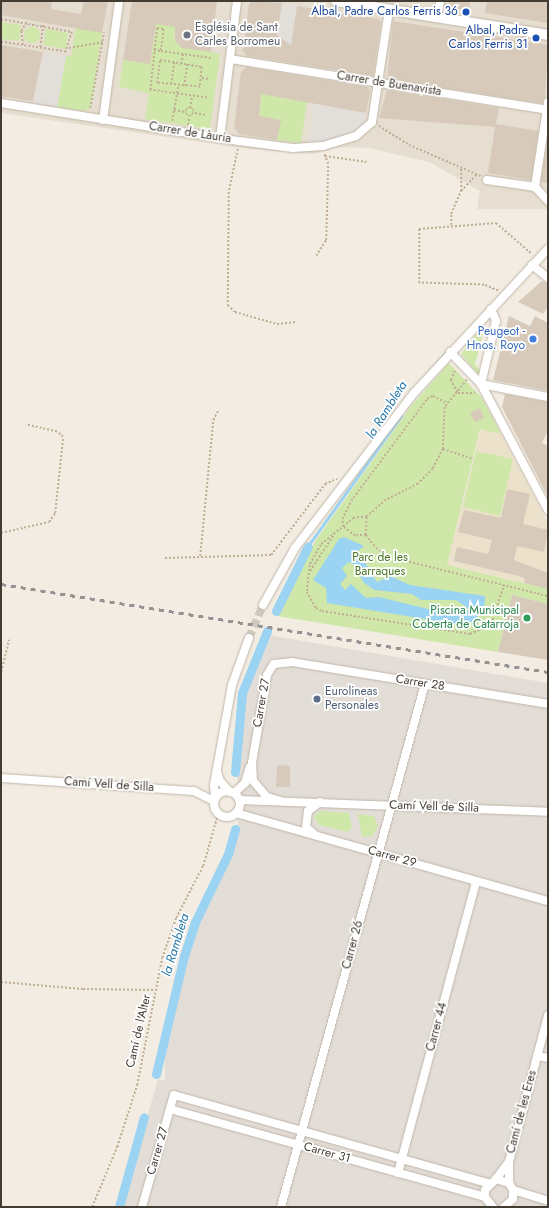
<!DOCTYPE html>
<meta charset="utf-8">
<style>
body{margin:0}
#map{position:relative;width:549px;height:1208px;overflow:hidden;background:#f2ece2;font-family:Jost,sans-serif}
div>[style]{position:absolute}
.residential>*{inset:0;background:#e6ded0}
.industrial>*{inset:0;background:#e3ddd7}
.education>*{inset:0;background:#ece1cb}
.green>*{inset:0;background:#cfe8a9}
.round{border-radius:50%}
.parking>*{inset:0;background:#e2dfdb}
.water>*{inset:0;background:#9bd3f2}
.stream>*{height:2.5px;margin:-1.25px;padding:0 1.25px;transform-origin:1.25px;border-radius:1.25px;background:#9bd3f2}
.canal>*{height:9px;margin:-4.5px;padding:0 4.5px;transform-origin:4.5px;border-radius:4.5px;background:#9bd3f2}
.building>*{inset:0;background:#d7caba}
.minor-tunnel>*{height:8px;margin-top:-4px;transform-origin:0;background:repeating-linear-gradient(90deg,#cfc9bf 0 8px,transparent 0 12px)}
.path>*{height:1.5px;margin-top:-0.75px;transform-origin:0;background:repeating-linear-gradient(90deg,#c0ae95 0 2px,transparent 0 4px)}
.path>.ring{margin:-0.75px;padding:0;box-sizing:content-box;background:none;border:1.5px solid #c0ae95;border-radius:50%}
.roads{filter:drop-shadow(0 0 1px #c0b6a8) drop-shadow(0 0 1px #c0b6a8)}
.minor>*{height:8px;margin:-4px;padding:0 4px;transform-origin:4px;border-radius:4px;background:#fff}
.minor>.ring{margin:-4px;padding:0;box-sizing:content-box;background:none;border:8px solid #fff;border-radius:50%}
.tertiary>*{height:10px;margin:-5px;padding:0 5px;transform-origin:5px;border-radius:5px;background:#fff}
.rail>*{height:2.5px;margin-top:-1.25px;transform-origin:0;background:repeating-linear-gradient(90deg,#939393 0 5px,transparent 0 10px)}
.dots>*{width:11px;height:11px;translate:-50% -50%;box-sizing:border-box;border:2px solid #fff;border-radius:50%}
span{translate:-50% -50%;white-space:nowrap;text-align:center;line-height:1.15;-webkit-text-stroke:3.5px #fff;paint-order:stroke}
.transit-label{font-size:12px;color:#164399}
.right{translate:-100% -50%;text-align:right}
.worship-label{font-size:12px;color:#5b616d}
.left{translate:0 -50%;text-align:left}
.street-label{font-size:12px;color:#433c33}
.shop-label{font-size:12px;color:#366cbe}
.park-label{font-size:12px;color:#487625}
.leisure-label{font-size:12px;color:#27864d}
.service-label{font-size:12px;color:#4e5e75}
.water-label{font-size:13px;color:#287aaa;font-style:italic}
.frame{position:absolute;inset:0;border:2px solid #433c33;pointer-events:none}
</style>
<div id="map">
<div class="residential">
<div style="clip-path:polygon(1px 1px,548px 1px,548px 209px,477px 209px,480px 191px,429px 162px,369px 148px,340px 147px,313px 154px,250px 149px,1px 113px)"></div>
</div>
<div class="industrial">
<div style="clip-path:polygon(268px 635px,548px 683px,548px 1207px,122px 1207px,158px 1079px,165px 1081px,165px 1054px,192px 940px,238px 835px,237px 757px,244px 703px)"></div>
</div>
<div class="education">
<div style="clip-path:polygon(481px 428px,501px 434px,548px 523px,548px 589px,447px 565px)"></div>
</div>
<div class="green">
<div style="clip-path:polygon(1px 22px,21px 25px,19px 41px,1px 39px)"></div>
<div style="clip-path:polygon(176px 22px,174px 36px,179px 46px,220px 54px,210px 129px,145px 119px,149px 93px,119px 87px,123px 60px,150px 64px,156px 24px)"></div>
<div style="clip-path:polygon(76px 27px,102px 33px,91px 107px,85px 111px,57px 107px,66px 56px,71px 56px)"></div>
<div class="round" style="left:24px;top:27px;width:16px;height:16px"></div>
<div style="clip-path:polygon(46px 29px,68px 33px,66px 49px,43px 45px)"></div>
<div style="clip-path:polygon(261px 94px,307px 101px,301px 143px,277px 140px,280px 120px,259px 116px)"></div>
<div style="clip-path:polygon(478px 332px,483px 334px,475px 364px,482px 372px,479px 375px,461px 354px)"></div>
<div style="clip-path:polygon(449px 363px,482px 398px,501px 434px,480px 429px,447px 565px,548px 589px,548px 604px,512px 595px,498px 652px,277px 616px,316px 540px,412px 405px)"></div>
<div style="clip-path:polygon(476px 451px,513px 459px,500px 516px,463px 507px)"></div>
<div style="clip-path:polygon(320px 811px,349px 813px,352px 827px,348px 832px,319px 825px,314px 817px)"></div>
<div style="clip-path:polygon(358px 814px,374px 816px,378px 827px,372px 836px,362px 837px)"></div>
</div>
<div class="parking">
<div style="clip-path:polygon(282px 3px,297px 6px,291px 46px,277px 35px)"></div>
<div style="clip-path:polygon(43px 52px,66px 56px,57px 107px,33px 103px)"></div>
<div style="clip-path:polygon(314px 103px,366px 113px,366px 120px,355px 132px,309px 145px)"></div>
</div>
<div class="water">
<div style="clip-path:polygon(evenodd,344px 537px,364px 546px,358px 551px,377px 582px,390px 576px,410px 585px,485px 596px,484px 611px,467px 626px,327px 603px,326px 588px,313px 580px,339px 539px,344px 537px,349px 562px,356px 566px,363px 582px,374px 590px,412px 594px,421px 600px,456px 600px,469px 609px,464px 613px,428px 609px,379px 597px,366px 598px,351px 584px,345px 590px,340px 584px,347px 576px,342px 568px,349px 562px)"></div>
</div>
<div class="stream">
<div style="left:428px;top:373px;width:29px;rotate:-49deg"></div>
<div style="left:308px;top:546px;width:160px;rotate:-54.4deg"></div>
</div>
<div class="canal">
<div style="left:276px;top:611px;width:72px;rotate:-63.8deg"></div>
<div style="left:235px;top:772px;width:79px;rotate:-84.9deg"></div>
<div style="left:242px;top:693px;width:67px;rotate:-68deg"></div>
<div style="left:156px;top:1074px;width:121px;rotate:-76.7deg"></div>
<div style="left:184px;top:956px;width:36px;rotate:-72deg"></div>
<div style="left:195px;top:922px;width:76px;rotate:-64.1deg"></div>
<div style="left:228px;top:854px;width:26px;rotate:-74deg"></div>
<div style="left:119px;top:1207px;width:93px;rotate:-74.5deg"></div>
</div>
<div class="building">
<div style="clip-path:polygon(2px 1px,52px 1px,51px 9px,81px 14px,84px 1px,108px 1px,102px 33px,1px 15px)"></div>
<div style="clip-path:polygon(132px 1px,217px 1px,211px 52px,182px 48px,175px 41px,175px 27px,156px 24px,150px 64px,123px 60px)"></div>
<div style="clip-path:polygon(253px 1px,282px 3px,277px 35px,291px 45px,297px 6px,379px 19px,381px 22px,373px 76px,247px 56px,243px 51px,249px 4px)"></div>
<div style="clip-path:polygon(448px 1px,470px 1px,469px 10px,452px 8px)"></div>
<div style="clip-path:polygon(487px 1px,548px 1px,548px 23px,485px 13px)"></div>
<div style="clip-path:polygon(393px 21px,548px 45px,545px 98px,541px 103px,387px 79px)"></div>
<div style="clip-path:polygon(1px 45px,43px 52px,33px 101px,1px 96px)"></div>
<div style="clip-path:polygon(247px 67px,367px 87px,370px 90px,366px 113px,261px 94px,259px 116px,281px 120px,277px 140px,239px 134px,234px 128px,241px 72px)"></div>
<div style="clip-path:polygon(387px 90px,499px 108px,496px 124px,538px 131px,531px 180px,488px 173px,495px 127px,379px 118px)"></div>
<div style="clip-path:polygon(548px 138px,548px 183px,541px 182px)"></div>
<div style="clip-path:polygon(542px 281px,548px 284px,548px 307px,543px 314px,518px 302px)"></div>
<div style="clip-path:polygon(509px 316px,530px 326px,535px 316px,548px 323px,548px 391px,493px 380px)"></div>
<div style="clip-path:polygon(505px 394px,548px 402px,548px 430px,542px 443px,548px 446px,548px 497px,502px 407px)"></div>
<div style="clip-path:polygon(480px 408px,484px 418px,475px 422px,470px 413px)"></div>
<div style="clip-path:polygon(507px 489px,530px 494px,523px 524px,548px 530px,544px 552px,517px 546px,514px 560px,548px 573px,548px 589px,524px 583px,525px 579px,519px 576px,454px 561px,457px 547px,488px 554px,492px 540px,458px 532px,464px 510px,501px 518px)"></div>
<div style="clip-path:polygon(512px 595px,548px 604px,548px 660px,498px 652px)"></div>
<div style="clip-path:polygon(277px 765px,290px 766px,290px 787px,276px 787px)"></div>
</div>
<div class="minor-tunnel">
<div style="left:249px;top:638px;width:36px;rotate:-67deg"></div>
</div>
<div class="path">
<div style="left:1px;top:19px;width:72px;rotate:10.4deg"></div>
<div style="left:72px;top:32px;width:21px;rotate:107deg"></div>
<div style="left:66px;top:52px;width:66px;rotate:-171.3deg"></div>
<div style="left:23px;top:45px;width:14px;rotate:-98deg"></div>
<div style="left:21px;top:31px;width:11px;rotate:-56deg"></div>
<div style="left:40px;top:47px;width:22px;rotate:-82deg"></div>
<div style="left:69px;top:48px;width:35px;rotate:-10deg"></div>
<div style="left:154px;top:50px;width:7px;rotate:8deg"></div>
<div style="left:160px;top:60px;width:43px;rotate:9.5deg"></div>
<div style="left:202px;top:67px;width:20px;rotate:96deg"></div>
<div style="left:200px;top:87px;width:43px;rotate:-174.7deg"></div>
<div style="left:157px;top:83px;width:23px;rotate:-83deg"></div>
<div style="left:181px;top:64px;width:10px;rotate:-79deg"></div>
<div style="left:202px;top:78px;width:8px;rotate:7deg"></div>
<div style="left:171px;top:84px;width:22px;rotate:-82deg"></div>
<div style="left:184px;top:86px;width:22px;rotate:-82deg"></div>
<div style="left:207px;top:98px;width:58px;rotate:-172deg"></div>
<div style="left:150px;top:90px;width:62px;rotate:-83.6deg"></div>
<div style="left:157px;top:28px;width:7px;rotate:8deg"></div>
<div style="left:164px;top:29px;width:22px;rotate:98deg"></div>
<div style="left:161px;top:51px;width:51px;rotate:7.8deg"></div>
<div class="ring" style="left:185.5px;top:107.5px;width:7.5px;height:7.5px"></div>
<div style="left:90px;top:108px;width:77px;rotate:-79.6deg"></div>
<div style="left:190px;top:108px;width:12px;rotate:-81deg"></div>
<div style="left:174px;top:110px;width:11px;rotate:10deg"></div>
<div style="left:195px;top:113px;width:10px;rotate:11deg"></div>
<div style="left:172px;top:121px;width:36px;rotate:-80deg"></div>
<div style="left:188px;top:125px;width:8px;rotate:-83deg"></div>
<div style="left:379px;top:126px;width:36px;rotate:32deg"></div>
<div style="left:409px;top:145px;width:78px;rotate:23.3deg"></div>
<div style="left:238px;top:149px;width:44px;rotate:101.8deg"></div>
<div style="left:229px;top:192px;width:113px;rotate:90.5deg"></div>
<div style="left:228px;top:305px;width:10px;rotate:45deg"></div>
<div style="left:235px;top:312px;width:44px;rotate:15.9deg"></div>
<div style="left:277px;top:324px;width:19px;rotate:-6deg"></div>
<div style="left:325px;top:156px;width:42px;rotate:8.1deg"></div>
<div style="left:461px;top:191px;width:22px;rotate:-90deg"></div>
<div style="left:451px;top:225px;width:11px;rotate:-90deg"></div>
<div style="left:451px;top:214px;width:25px;rotate:-67deg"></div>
<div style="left:461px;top:191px;width:23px;rotate:-47deg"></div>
<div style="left:316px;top:256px;width:19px;rotate:-58deg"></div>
<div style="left:326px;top:240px;width:76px;rotate:-88.5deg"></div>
<div style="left:328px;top:164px;width:11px;rotate:-112deg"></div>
<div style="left:498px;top:291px;width:15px;rotate:-157deg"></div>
<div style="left:484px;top:285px;width:65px;rotate:-178.2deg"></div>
<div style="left:419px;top:283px;width:54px;rotate:-90deg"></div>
<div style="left:419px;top:229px;width:77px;rotate:-4.5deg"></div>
<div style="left:496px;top:223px;width:48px;rotate:40.7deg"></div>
<div style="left:455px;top:371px;width:10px;rotate:114deg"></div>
<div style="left:451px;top:380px;width:15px;rotate:62deg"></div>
<div style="left:458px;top:393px;width:17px"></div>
<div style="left:467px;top:380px;width:35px;rotate:129deg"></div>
<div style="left:445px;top:407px;width:42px;rotate:92.7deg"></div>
<div style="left:443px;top:449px;width:22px;rotate:117deg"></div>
<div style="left:433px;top:469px;width:21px;rotate:135deg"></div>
<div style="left:418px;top:484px;width:36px;rotate:153deg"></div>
<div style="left:386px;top:500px;width:25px;rotate:138deg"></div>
<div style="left:367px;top:517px;width:13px;rotate:176deg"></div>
<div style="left:354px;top:518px;width:43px;rotate:140.7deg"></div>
<div style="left:321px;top:545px;width:23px;rotate:119deg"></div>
<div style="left:310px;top:565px;width:27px;rotate:96deg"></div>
<div style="left:307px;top:592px;width:18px;rotate:61deg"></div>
<div style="left:316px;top:608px;width:7px;rotate:27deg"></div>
<div style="left:322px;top:611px;width:150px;rotate:8.8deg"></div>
<div style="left:470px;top:634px;width:23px;rotate:-25deg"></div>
<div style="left:491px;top:624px;width:41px;rotate:-71.6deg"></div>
<div style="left:443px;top:449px;width:32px;rotate:18deg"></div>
<div style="left:367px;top:517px;width:18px;rotate:93deg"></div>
<div style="left:366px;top:535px;width:16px;rotate:52deg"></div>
<div style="left:376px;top:548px;width:17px;rotate:33deg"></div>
<div style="left:390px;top:557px;width:163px;rotate:13.9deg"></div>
<div style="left:1px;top:533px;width:49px;rotate:-12.9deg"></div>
<div style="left:49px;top:522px;width:11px;rotate:-56deg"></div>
<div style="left:55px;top:513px;width:76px;rotate:-84deg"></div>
<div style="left:63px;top:437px;width:8px;rotate:-140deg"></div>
<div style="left:57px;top:432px;width:32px;rotate:-167deg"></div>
<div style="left:366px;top:535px;width:11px;rotate:175deg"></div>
<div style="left:355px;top:536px;width:15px;rotate:-143deg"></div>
<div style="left:343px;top:527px;width:8px;rotate:-97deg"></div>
<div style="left:342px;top:519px;width:20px;rotate:-63deg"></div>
<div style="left:351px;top:501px;width:127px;rotate:-53.3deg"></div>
<div style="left:427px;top:399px;width:7px;rotate:-27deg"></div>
<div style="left:433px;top:396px;width:16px;rotate:27deg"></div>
<div style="left:200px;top:556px;width:137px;rotate:-84.5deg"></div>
<div style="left:213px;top:420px;width:10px;rotate:-61deg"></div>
<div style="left:165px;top:558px;width:106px;rotate:-1.6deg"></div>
<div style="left:271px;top:555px;width:89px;rotate:-52.7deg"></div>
<div style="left:325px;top:484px;width:13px;rotate:-23deg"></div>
<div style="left:310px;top:571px;width:42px;rotate:-56.7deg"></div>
<div style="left:1px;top:672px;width:33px;rotate:-76deg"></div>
<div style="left:1px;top:982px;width:82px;rotate:4.9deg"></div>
<div style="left:83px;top:989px;width:75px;rotate:0.8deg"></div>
<div style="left:92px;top:1207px;width:65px;rotate:-67.4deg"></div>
<div style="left:117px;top:1147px;width:65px;rotate:-72.1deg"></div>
<div style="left:137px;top:1085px;width:129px;rotate:-78.9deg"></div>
<div style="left:162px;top:958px;width:42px;rotate:-70.7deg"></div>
<div style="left:176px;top:918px;width:59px;rotate:-62.6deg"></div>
<div style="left:203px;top:866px;width:54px;rotate:-73.9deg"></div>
</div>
<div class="roads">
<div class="minor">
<div style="left:437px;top:17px;width:16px;rotate:-79deg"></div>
<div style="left:230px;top:59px;width:322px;rotate:9.1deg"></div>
<div style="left:1px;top:103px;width:241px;rotate:9.1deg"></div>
<div style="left:239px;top:141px;width:54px;rotate:7.4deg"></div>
<div style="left:293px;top:148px;width:30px;rotate:-4deg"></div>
<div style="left:323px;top:146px;width:34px;rotate:-17deg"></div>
<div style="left:356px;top:136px;width:21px;rotate:-41deg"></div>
<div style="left:372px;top:122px;width:114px;rotate:-81.4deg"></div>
<div style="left:103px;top:120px;width:120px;rotate:-82.3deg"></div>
<div style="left:220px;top:138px;width:138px;rotate:-82.9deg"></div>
<div style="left:487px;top:180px;width:49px;rotate:8.3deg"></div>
<div style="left:535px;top:187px;width:19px;rotate:47deg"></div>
<div style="left:535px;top:187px;width:86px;rotate:-81.3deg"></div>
<div style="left:532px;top:265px;width:21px;rotate:39deg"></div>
<div style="left:491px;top:309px;width:13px;rotate:67deg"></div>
<div style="left:496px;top:321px;width:65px;rotate:103.4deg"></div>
<div style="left:481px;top:384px;width:68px;rotate:11deg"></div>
<div style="left:450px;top:352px;width:45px;rotate:45.9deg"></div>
<div style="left:481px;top:384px;width:143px;rotate:62deg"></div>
<div style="left:263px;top:605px;width:65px;rotate:-60.7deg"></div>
<div style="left:295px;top:548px;width:195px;rotate:-52.5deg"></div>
<div style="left:414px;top:393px;width:197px;rotate:-47.1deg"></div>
<div style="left:217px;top:772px;width:9px;rotate:72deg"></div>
<div style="left:220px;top:781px;width:15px;rotate:48deg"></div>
<div style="left:1px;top:778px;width:193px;rotate:3.9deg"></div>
<div style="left:194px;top:791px;width:22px;rotate:27deg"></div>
<div class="ring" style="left:214px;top:791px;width:18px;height:18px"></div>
<div style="left:234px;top:793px;width:15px;rotate:-42deg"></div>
<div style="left:245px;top:783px;width:17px;rotate:-73deg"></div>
<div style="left:215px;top:798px;width:13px;rotate:-94deg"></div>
<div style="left:214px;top:785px;width:102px;rotate:-79.8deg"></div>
<div style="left:232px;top:685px;width:50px;rotate:-70.1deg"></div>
<div style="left:239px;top:800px;width:309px;rotate:2.2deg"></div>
<div style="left:281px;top:801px;width:15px;rotate:-164deg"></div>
<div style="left:267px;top:797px;width:21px;rotate:-131deg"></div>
<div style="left:253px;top:781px;width:18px;rotate:-93deg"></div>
<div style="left:252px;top:763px;width:89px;rotate:-80.3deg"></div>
<div style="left:267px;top:675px;width:13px;rotate:-58deg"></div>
<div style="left:274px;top:664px;width:18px;rotate:-6deg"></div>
<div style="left:292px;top:662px;width:259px;rotate:9.3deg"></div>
<div style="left:236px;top:813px;width:324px;rotate:15.8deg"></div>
<div style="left:315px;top:835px;width:12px;rotate:-138deg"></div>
<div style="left:306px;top:827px;width:16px;rotate:-83deg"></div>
<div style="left:308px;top:811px;width:15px;rotate:-37deg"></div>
<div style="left:537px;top:1056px;width:11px;rotate:10deg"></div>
<div style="left:170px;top:1109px;width:327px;rotate:15.6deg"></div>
<div style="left:398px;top:1173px;width:302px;rotate:-75deg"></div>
<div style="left:496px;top:1179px;width:21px;rotate:-53deg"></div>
<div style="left:509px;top:1183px;width:21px;rotate:-90deg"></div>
<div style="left:509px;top:1162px;width:152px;rotate:-75.1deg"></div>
<div style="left:513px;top:1190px;width:37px;rotate:17deg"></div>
<div style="left:142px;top:1207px;width:116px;rotate:-74.1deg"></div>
<div style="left:174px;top:1095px;width:326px;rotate:15.7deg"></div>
<div style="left:281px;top:1207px;width:542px;rotate:-74.61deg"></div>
<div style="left:493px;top:1207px;width:13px;rotate:-129deg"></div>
<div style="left:485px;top:1197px;width:7px;rotate:-90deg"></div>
<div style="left:485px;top:1190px;width:16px;rotate:-45deg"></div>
<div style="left:496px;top:1179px;width:14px;rotate:17deg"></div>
<div style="left:509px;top:1183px;width:8px;rotate:60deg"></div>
<div style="left:513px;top:1190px;width:9px;rotate:90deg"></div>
<div style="left:513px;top:1199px;width:12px;rotate:138deg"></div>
</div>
<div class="tertiary">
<div style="left:336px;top:1px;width:215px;rotate:9.1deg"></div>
</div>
</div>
<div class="rail">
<div style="left:1px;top:584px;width:554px;rotate:9.14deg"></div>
</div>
<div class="dots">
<div style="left:466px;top:12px;background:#1a4fb4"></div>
<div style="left:187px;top:35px;background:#6b7280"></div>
<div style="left:536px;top:38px;background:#1a4fb4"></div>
<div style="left:533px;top:339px;background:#3f7fe0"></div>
<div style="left:527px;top:618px;background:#2e9e5b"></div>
<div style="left:317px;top:699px;background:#5c6f8a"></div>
</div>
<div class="transit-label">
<span class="right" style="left:458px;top:12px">Albal, Padre Carlos Ferris 36</span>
<span class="right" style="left:528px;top:38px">Albal, Padre<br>Carlos Ferris 31</span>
</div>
<div class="worship-label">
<span class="left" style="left:195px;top:35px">Església de Sant<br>Carles Borromeu</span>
</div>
<div class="street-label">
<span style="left:389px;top:84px;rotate:9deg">Carrer de Buenavista</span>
<span style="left:190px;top:133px;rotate:9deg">Carrer de Làuria</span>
<span style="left:420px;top:683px;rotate:9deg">Carrer 28</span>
<span style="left:262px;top:703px;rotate:-80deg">Carrer 27</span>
<span style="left:109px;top:785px;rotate:4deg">Camí Vell de Silla</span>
<span style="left:434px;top:807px;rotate:2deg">Camí Vell de Silla</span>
<span style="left:392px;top:857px;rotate:16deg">Carrer 29</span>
<span style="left:353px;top:945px;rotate:-75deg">Carrer 26</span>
<span style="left:437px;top:1027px;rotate:-75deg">Carrer 44</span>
<span style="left:139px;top:1031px;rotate:-77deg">Camí de l'Alter</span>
<span style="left:522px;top:1112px;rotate:-75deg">Camí de les Eres</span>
<span style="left:158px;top:1151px;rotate:-74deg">Carrer 27</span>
<span style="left:327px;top:1153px;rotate:16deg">Carrer 31</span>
</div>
<div class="shop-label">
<span class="right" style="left:525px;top:339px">Peugeot -<br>Hnos. Royo</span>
</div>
<div class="park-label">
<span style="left:380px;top:565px">Parc de les<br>Barraques</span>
</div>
<div class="leisure-label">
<span class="right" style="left:519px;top:618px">Piscina Municipal<br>Coberta de Catarroja</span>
</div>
<div class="service-label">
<span class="left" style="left:325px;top:699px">Eurolineas<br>Personales</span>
</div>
<div class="water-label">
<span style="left:387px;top:410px;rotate:-58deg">la Rambleta</span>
<span style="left:176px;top:945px;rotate:-73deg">la Rambleta</span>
</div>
<div class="frame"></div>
</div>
